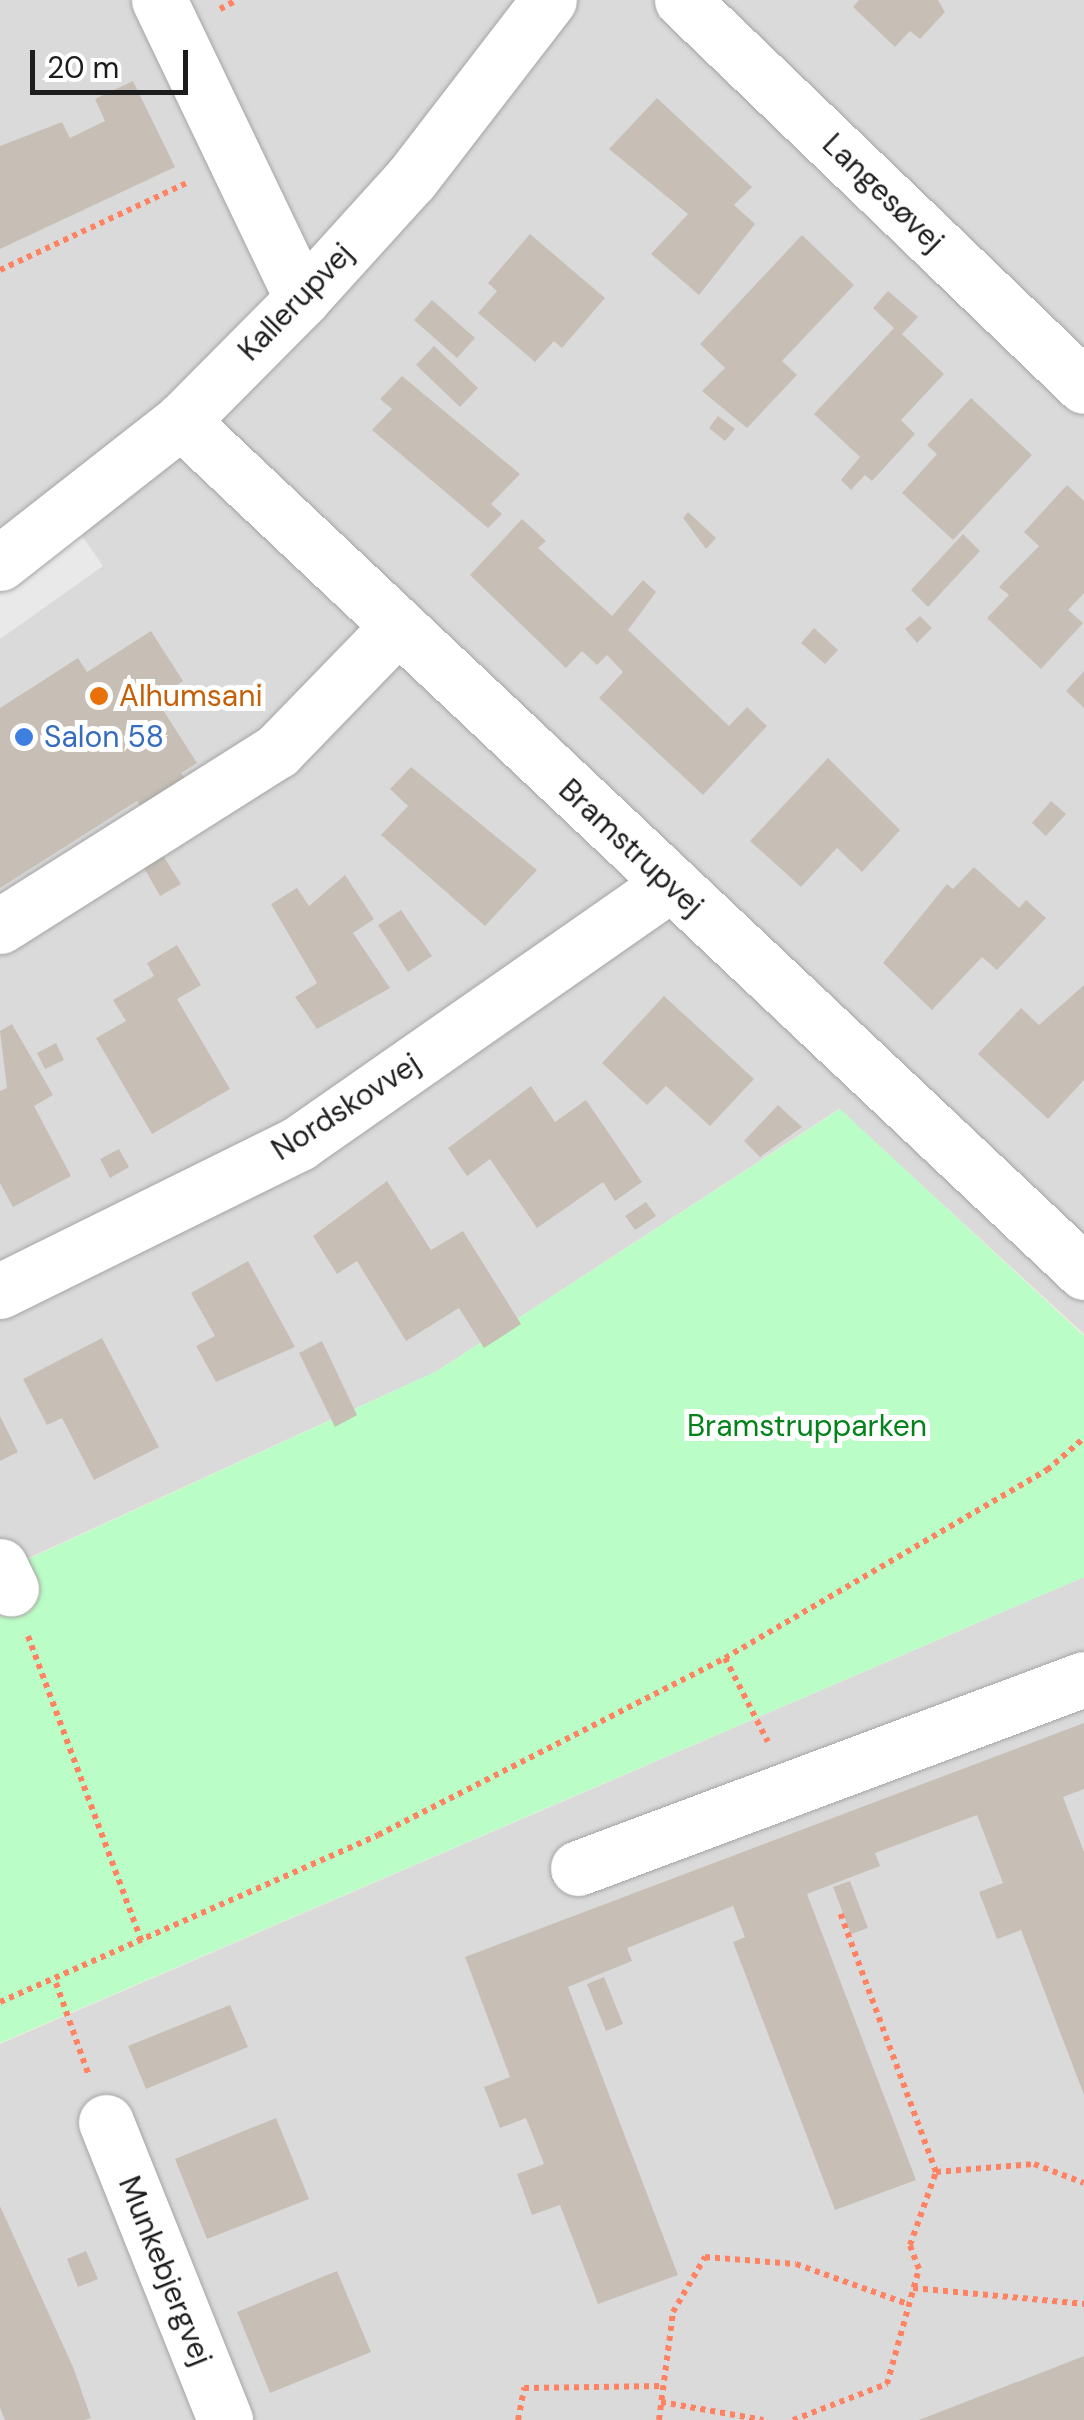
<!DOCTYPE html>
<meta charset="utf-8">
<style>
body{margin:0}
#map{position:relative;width:1084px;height:2420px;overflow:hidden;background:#efece2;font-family:"DM Sans",sans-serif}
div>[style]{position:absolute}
.residential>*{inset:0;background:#dbdada}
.park>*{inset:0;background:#bbfdc6}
.parking>*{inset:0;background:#e9e9e9}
.building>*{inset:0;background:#c7bfb5}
.path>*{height:6px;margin-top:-3px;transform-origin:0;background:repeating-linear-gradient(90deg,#ff8263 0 5px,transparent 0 10px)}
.roads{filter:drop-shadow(0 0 2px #a4a4a4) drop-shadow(0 0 2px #a4a4a4)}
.minor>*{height:55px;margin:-27.5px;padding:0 27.5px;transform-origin:27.5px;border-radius:27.5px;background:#fff}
.dots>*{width:28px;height:28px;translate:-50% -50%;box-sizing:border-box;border:5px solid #fff;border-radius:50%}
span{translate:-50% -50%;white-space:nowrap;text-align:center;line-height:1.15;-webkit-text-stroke:10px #fff;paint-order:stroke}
.street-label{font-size:30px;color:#1d1d1d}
.food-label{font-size:30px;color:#c56008}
.left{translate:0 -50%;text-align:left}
.shop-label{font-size:30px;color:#366cbe}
.park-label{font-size:30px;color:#03831a}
.scale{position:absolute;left:30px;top:50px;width:158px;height:45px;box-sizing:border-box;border:5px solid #1d1d1d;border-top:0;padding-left:12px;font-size:30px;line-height:35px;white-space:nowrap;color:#1d1d1d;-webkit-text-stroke:8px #fff;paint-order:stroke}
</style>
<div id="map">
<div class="residential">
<div style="clip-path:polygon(0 0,1084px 0,1084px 1334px,839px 1109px,437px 1371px,0 1571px)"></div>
<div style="clip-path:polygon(1084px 1577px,1084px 2420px,0 2420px,0 2044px)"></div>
</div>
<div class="park">
<div style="clip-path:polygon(840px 1109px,1084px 1336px,1084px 1577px,0 2043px,0 1572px,437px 1371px)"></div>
</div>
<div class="parking">
<div style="clip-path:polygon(80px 533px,103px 566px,0 639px,0 593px)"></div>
</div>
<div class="building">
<div style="clip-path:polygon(859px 0,938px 0,945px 12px,920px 39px,910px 31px,895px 47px,853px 7px)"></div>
<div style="clip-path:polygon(133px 81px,175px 167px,0 249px,0 146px,62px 122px,70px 138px,105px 121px,95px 99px)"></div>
<div style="clip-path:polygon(657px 98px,752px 187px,734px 205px,755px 224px,699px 295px,651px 254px,688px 214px,609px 149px)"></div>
<div style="clip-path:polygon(530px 234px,605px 298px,562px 348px,554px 341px,535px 362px,478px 313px,497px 291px,488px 283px)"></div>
<div style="clip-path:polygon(802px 235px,854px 285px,782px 361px,797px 375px,747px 428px,702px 391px,725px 368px,700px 344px)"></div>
<div style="clip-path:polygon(888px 291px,918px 317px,902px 334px,944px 374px,901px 420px,915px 434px,872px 481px,865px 475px,851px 490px,841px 480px,860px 457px,814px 414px,894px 328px,873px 308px)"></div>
<div style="clip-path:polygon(432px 300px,475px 338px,457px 358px,414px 320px)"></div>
<div style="clip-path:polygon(434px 346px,478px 388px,460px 407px,416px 365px)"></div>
<div style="clip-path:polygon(402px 376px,520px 474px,491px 504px,502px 514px,488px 528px,372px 430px,392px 409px,380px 399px)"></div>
<div style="clip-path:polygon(971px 398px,1032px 455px,953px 540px,902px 493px,937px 454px,927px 445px)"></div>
<div style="clip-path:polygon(718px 416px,735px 429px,725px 441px,709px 428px)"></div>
<div style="clip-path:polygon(1067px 485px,1084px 501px,1084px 593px,1068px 610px,1083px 623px,1041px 669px,987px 618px,1009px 595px,999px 587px,1039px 546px,1024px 532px)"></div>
<div style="clip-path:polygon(688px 512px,716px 538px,706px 549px,683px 518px)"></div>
<div style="clip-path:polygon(522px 519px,546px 541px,538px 548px,612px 616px,643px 580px,656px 592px,628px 630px,729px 726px,747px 707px,767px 726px,703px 795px,599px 698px,623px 672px,607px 655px,597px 665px,582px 651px,566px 668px,470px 575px)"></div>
<div style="clip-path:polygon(963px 534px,980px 551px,928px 607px,911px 590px)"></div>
<div style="clip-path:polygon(920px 616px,932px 628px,917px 643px,905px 629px)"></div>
<div style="clip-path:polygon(814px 628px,838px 650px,825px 664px,801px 643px)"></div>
<div style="clip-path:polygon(151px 631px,183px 681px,156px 699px,197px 763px,181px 773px,186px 780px,142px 808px,137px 801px,0 888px,0 708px,78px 658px,87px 672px)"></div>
<div style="clip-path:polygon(1084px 671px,1084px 708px,1066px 691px)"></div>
<div style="clip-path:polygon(828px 758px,900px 830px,862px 872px,837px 848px,801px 887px,750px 841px)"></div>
<div style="clip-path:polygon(411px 767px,537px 870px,485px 926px,381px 835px,408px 806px,390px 789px)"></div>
<div style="clip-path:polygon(1051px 801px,1066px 814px,1046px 836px,1032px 823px)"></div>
<div style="clip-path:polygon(162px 854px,181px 884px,160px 896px,143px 866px)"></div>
<div style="clip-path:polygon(974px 867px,1019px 908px,1026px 900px,1046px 918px,997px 970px,982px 957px,932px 1010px,883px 963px,947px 884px,953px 889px)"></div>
<div style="clip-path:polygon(345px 875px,374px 919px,353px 933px,390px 988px,317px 1029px,295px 997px,317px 983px,271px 904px,297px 888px,309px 906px)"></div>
<div style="clip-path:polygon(401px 910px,432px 956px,408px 972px,378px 925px)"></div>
<div style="clip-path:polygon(177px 945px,201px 985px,177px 999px,230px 1089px,152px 1134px,96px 1038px,126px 1021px,113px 1000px,154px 976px,147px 963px)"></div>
<div style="clip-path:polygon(1084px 985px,1084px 1080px,1048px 1119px,978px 1054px,1021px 1008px,1039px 1025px)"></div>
<div style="clip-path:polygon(664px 996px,754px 1079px,710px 1126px,666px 1086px,647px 1105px,602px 1063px)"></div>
<div style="clip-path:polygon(12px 1024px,53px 1095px,34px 1106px,71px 1176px,13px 1207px,0 1183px,0 1091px,7px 1088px,0 1031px)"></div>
<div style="clip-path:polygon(56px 1043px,64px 1060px,45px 1069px,37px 1053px)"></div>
<div style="clip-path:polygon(531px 1086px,555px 1122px,586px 1100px,642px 1182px,615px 1201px,603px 1182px,537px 1228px,490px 1159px,467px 1176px,448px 1148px)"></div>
<div style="clip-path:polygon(778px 1105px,802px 1127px,760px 1157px,744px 1141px)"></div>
<div style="clip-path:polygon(119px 1149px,129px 1167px,110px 1178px,100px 1159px)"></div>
<div style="clip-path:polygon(387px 1181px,431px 1250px,463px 1231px,521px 1324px,484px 1348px,459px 1308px,406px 1341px,357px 1261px,337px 1274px,313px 1236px)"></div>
<div style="clip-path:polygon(646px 1202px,656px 1216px,635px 1230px,625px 1216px)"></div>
<div style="clip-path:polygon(248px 1261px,295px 1347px,216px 1382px,196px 1346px,215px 1336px,191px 1293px)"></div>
<div style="clip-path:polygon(102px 1338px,159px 1447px,94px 1480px,62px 1418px,47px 1425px,23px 1379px)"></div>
<div style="clip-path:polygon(322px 1341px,357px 1415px,335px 1427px,299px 1353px)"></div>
<div style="clip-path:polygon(0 1416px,18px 1452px,0 1461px)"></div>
<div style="clip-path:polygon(1084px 1723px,1084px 1789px,1063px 1797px,1084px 1852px,1084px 2095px,1021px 1930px,997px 1939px,979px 1892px,1003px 1883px,977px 1815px,875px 1853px,880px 1866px,807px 1894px,916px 2180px,835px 2210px,733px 1942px,745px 1937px,733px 1906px,627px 1948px,632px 1961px,568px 1987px,678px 2275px,598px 2304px,560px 2205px,532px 2215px,517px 2174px,544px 2164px,526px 2118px,500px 2128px,484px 2087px,510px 2077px,465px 1957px)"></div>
<div style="clip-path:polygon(850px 1881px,868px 1928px,851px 1934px,833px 1887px)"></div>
<div style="clip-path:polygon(604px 1977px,623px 2024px,606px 2031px,587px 1984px)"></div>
<div style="clip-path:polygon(230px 2005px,248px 2047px,146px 2089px,128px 2046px)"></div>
<div style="clip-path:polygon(276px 2118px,309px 2199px,207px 2239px,175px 2159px)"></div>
<div style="clip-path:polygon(0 2206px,73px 2367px,91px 2418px,85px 2420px,5px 2420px,0 2408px)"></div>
<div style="clip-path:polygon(86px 2251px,98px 2279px,78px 2287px,67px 2259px)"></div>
<div style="clip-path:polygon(337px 2271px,371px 2352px,270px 2393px,237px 2312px)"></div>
<div style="clip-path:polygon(1084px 2356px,1084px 2420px,919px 2420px)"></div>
</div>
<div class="path">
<div style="left:220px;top:9px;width:19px;rotate:-28deg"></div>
<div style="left:0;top:270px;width:208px;rotate:-25deg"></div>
<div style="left:28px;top:1636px;width:330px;rotate:69.6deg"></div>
<div style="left:725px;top:1658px;width:94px;rotate:62.9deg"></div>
<div style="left:56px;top:1983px;width:99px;rotate:70.5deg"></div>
<div style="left:0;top:2002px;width:413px;rotate:-23.8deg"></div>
<div style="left:378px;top:1835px;width:390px;rotate:-27deg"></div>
<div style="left:725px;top:1658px;width:373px;rotate:-30.3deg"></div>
<div style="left:1047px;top:1470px;width:49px;rotate:-40.9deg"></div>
<div style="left:936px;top:2172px;width:98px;rotate:-4.7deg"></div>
<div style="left:1034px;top:2164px;width:53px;rotate:20.8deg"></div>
<div style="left:913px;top:2288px;width:172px;rotate:5.3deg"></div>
<div style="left:661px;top:2402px;width:104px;rotate:10deg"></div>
<div style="left:518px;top:2420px;width:33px;rotate:-79deg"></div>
<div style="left:524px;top:2388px;width:139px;rotate:-0.8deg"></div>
<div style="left:659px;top:2420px;width:109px;rotate:-82.6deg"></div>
<div style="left:673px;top:2312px;width:64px;rotate:-59.8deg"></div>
<div style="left:705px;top:2257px;width:91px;rotate:4.4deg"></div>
<div style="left:796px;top:2264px;width:119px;rotate:19.7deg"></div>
<div style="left:793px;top:2420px;width:101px;rotate:-21deg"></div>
<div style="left:887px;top:2384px;width:119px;rotate:-74.5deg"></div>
<div style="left:919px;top:2269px;width:26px;rotate:-111deg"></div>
<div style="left:910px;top:2245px;width:77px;rotate:-70.4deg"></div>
<div style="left:936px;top:2172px;width:277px;rotate:-110.3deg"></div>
</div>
<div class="roads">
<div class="minor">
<div style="left:159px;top:0;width:331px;rotate:64.4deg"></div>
<div style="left:682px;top:0;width:557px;rotate:43.84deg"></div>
<div style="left:181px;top:421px;width:1241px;rotate:43.3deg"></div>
<div style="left:0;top:563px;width:230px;rotate:-38.1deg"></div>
<div style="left:181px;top:421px;width:172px;rotate:-45.2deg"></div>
<div style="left:302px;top:299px;width:162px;rotate:-47.8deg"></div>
<div style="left:411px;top:179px;width:226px;rotate:-52.4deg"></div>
<div style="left:0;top:926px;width:328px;rotate:-32.3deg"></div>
<div style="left:277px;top:751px;width:173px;rotate:-45.9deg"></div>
<div style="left:0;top:1291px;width:334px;rotate:-26.3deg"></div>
<div style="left:299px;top:1143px;width:451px;rotate:-34.9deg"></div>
<div style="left:0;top:1566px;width:25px;rotate:64deg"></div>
<div style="left:578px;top:1868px;width:540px;rotate:-20.48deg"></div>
<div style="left:106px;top:2122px;width:321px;rotate:68.2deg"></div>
</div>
</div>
<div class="dots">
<div style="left:99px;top:696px;background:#e8710a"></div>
<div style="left:24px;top:737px;background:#3f7fe0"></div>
</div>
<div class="street-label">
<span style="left:883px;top:193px;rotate:44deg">Langesøvej</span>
<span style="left:296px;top:302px;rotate:-46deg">Kallerupvej</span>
<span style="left:631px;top:848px;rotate:43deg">Bramstrupvej</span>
<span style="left:346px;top:1107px;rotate:-33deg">Nordskovvej</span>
<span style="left:165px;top:2271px;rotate:68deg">Munkebjergvej</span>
</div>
<div class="food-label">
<span class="left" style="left:119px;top:696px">Alhumsani</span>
</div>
<div class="shop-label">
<span class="left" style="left:44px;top:737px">Salon 58</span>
</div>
<div class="park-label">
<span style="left:807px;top:1426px">Bramstrupparken</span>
</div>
<div class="scale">20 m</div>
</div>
